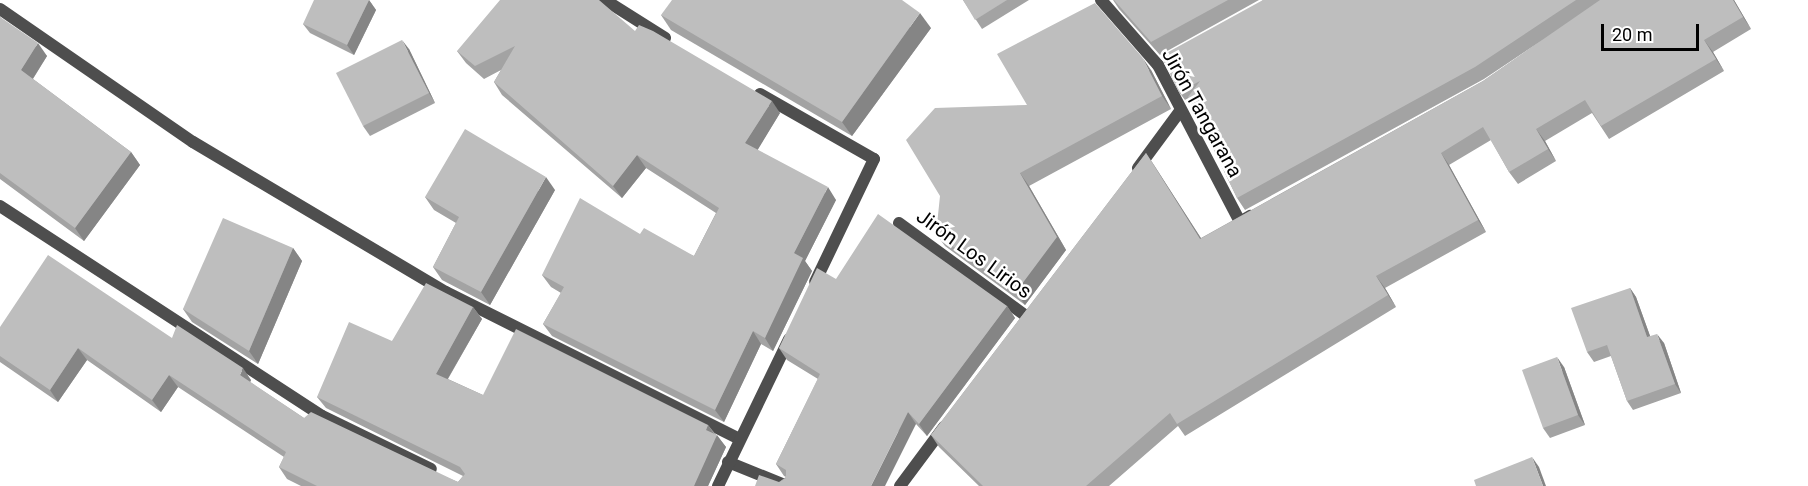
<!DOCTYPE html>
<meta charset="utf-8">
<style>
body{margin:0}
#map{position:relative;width:1808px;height:486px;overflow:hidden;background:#fff;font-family:Roboto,sans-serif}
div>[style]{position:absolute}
.minor>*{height:12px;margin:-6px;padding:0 6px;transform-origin:6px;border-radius:6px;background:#4e4e4e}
.wall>*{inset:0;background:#a3a3a3}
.shaded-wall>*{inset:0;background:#858585}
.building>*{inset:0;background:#bebebe}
span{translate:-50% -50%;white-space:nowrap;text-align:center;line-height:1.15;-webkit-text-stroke:5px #fff;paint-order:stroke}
.street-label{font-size:20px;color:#000}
.scale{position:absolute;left:1601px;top:24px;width:98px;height:27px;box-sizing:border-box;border:3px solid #000;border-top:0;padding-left:8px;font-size:18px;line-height:21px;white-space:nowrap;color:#000;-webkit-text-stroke:4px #fff;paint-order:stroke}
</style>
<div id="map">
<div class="minor">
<div style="left:605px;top:0;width:71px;rotate:32.3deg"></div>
<div style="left:1101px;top:0;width:86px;rotate:48.8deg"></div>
<div style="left:1158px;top:65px;width:177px;rotate:62.4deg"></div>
<div style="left:1240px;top:222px;width:12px;rotate:-31deg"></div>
<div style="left:0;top:9px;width:234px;rotate:34.6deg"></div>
<div style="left:193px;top:142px;width:294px;rotate:30.7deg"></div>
<div style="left:446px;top:292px;width:328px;rotate:26.6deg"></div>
<div style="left:760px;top:94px;width:131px;rotate:29.7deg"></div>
<div style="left:874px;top:159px;width:136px;rotate:115.6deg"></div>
<div style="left:1138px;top:168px;width:71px;rotate:-53.6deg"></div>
<div style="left:0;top:206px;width:384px;rotate:33.1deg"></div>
<div style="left:322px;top:416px;width:121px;rotate:25.9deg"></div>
<div style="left:899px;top:223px;width:157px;rotate:36.2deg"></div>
<div style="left:728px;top:462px;width:64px;rotate:22.1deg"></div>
<div style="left:718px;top:486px;width:163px;rotate:-64.2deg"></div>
<div style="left:900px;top:486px;width:74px;rotate:-53.3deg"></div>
</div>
<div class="wall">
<div style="clip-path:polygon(369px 0,376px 10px,354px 55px,310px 33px,303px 24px)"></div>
<div style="clip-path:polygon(963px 0,1029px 0,982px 29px)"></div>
<div style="clip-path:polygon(1113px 0,1259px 0,1160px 55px,1119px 9px)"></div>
<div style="clip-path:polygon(1263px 0,1734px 0,1751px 29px,1713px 52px,1724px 71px,1609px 139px,1592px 113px,1545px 141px,1556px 161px,1518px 184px,1509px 172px,1491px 140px,1449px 165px,1486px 232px,1385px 288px,1396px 307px,1185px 436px,1178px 426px,1109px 486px,979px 486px,939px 447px,931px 435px,1146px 153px,1201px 238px,1483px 81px,1544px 39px,1484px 79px,1245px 210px,1237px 198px,1191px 102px,1188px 104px,1179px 92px)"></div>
<div style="clip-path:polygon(661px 15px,931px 28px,852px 136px,671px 30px)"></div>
<div style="clip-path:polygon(0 17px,47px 56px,33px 79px,131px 152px,140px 165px,84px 241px,0 179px)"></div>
<div style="clip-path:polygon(635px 31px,780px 113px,757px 150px,836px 200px,805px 261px,812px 271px,773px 351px,761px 344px,724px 422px,552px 336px,543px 324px,561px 293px,551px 287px,542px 275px,640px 234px,694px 256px,716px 213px,646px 168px,622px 198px,502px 95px,494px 82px,501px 70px,484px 79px,466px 63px,457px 51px)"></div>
<div style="clip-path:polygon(409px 49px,435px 103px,370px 136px,363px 126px)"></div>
<div style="clip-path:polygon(1151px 70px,1171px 109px,1029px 186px,1066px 250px,1025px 305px,945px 246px,936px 234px,1027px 105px)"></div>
<div style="clip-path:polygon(555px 190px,490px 305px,442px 280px,433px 267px,456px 223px,434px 210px,425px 197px)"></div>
<div style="clip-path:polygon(293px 248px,302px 261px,258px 364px,192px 322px,183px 309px)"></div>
<div style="clip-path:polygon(836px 279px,1007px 306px,1015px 318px,927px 436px,916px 424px,779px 482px,786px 477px,784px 476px,776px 464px,818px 379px,787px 360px,779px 348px)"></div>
<div style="clip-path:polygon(1630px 288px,1636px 297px,1650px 336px,1664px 343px,1681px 393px,1633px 410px,1627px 401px,1611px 356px,1594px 362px,1587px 352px)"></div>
<div style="clip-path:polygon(473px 307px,482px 319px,448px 379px,483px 395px,708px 425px,726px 447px,708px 486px,301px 486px,287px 479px,279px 467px,284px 457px,178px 387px,161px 412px,87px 360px,58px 402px,0 362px,0 327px,172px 338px,251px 380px,250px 382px,304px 418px,458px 482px,463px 476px,326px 408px,317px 397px,392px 341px)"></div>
<div style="clip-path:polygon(1564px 367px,1585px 425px,1550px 438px,1543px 428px)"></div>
</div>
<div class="shaded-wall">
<div style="clip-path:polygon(369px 0,376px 10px,354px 55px,347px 45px)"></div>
<div style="clip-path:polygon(1733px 0,1734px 0,1751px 29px,1743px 17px)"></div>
<div style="clip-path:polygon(920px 13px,931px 28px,852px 136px,842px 122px)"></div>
<div style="clip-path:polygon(402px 40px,409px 49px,435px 103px,429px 93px)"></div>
<div style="clip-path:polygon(1704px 40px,1713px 52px,1724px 71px,1716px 59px)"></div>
<div style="clip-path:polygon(38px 43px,47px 56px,30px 83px,21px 70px)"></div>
<div style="clip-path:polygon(1142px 57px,1151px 70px,1171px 109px,1162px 96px)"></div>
<div style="clip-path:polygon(772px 101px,780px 113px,754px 156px,745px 143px)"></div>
<div style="clip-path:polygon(1536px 129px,1545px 141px,1556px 161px,1548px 149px)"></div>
<div style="clip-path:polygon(131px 152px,140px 165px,84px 241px,75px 228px)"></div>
<div style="clip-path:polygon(1146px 153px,1154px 165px,1209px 251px,1200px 239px)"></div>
<div style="clip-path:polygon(1441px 153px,1449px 165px,1486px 232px,1478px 220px)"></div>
<div style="clip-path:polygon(637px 155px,646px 168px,622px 198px,613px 186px)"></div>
<div style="clip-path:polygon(1020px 173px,1029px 186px,1066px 250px,1025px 305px,1016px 292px)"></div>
<div style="clip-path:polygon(546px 177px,555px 190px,490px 305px,481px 292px)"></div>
<div style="clip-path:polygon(828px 187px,836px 200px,805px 261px,812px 271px,773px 351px,765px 338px,794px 253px)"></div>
<div style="clip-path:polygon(293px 248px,302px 261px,258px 364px,249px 351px)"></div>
<div style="clip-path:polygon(1376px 276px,1385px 288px,1396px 307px,1388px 295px)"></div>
<div style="clip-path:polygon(1630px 288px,1636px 297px,1654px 347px,1647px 337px)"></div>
<div style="clip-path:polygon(1007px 306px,1015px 318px,927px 436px,919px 424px)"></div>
<div style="clip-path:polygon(473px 307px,482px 319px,444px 385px,436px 374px)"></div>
<div style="clip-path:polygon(753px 331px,761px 344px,724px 422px,715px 410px)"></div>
<div style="clip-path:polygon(1657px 334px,1664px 343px,1681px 393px,1675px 384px)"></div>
<div style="clip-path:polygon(78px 348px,87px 360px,58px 402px,50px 390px)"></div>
<div style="clip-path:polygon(1557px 357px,1564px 367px,1585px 425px,1578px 415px)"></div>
<div style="clip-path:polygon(243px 368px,251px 380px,248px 387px,240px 375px)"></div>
<div style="clip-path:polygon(169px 375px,178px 387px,161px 412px,152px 400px)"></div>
<div style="clip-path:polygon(908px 412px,916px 424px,885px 486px,871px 486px)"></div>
<div style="clip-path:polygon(708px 425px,716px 437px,717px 435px,726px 447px,708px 486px,694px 486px,706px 430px)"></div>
<div style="clip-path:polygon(1532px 457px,1539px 467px,1546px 486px,1543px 486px)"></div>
</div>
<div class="building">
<div style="clip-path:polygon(314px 0,369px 0,347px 45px,303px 24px)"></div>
<div style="clip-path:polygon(500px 0,599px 0,635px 31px,639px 25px,653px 31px,772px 101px,745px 143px,828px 187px,794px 253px,803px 258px,765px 338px,753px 331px,715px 410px,543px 324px,564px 287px,542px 275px,580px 198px,640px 234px,644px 228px,694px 256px,719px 208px,637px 155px,613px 186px,494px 82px,515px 46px,475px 66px,457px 51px)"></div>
<div style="clip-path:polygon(672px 0,902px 0,920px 13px,842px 122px,661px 15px)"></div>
<div style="clip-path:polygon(963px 0,1007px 0,975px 20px)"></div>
<div style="clip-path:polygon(1114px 0,1228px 0,1151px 42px)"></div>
<div style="clip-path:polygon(1263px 0,1576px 0,1475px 67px,1237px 198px,1188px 97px,1200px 81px,1179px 92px,1161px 56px)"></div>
<div style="clip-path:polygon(1600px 0,1733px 0,1743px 17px,1704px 40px,1716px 59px,1601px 126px,1585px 100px,1536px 129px,1548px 149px,1509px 172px,1483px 127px,1441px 153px,1478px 220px,1376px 276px,1388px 295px,1177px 424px,1170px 413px,1086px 486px,983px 486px,931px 435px,1146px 153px,1200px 239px,1483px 81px)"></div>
<div style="clip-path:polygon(1095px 3px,1142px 57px,1162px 96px,1020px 173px,1057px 237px,1016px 292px,936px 234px,940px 196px,906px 140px,935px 108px,1027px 105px,997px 54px)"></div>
<div style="clip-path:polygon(0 17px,38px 43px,21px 70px,131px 152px,75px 228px,0 173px)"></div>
<div style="clip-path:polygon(402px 40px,429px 93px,363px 126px,336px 73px)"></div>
<div style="clip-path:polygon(465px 129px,546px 177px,481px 292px,433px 267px,459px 217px,425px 197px)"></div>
<div style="clip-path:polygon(878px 214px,1007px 306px,919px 424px,908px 412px,871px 486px,755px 486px,759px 475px,779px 482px,786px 478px,786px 470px,776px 464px,820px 374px,779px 348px,817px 268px,836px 279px)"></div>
<div style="clip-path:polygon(223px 218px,293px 248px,249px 351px,183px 309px)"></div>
<div style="clip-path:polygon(48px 255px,172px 338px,177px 325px,243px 368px,240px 375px,304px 418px,311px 412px,458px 482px,465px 474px,460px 467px,317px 397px,349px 322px,392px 341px,426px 283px,473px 307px,436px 374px,483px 395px,516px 329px,708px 425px,706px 430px,717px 435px,694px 486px,317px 486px,279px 467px,286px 452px,169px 375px,152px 400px,78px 348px,50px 390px,0 356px,0 327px)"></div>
<div style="clip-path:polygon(1630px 288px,1647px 337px,1657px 334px,1675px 384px,1627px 401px,1607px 345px,1587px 352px,1571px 308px)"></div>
<div style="clip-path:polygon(1557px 357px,1578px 415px,1543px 428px,1522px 370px)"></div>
<div style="clip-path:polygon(1532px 457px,1543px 486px,1476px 486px,1474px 480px)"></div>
</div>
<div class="street-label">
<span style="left:1202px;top:113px;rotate:61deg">Jirón Tangarana</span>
<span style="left:974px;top:254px;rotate:36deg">Jirón Los Lirios</span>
</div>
<div class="scale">20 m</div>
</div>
